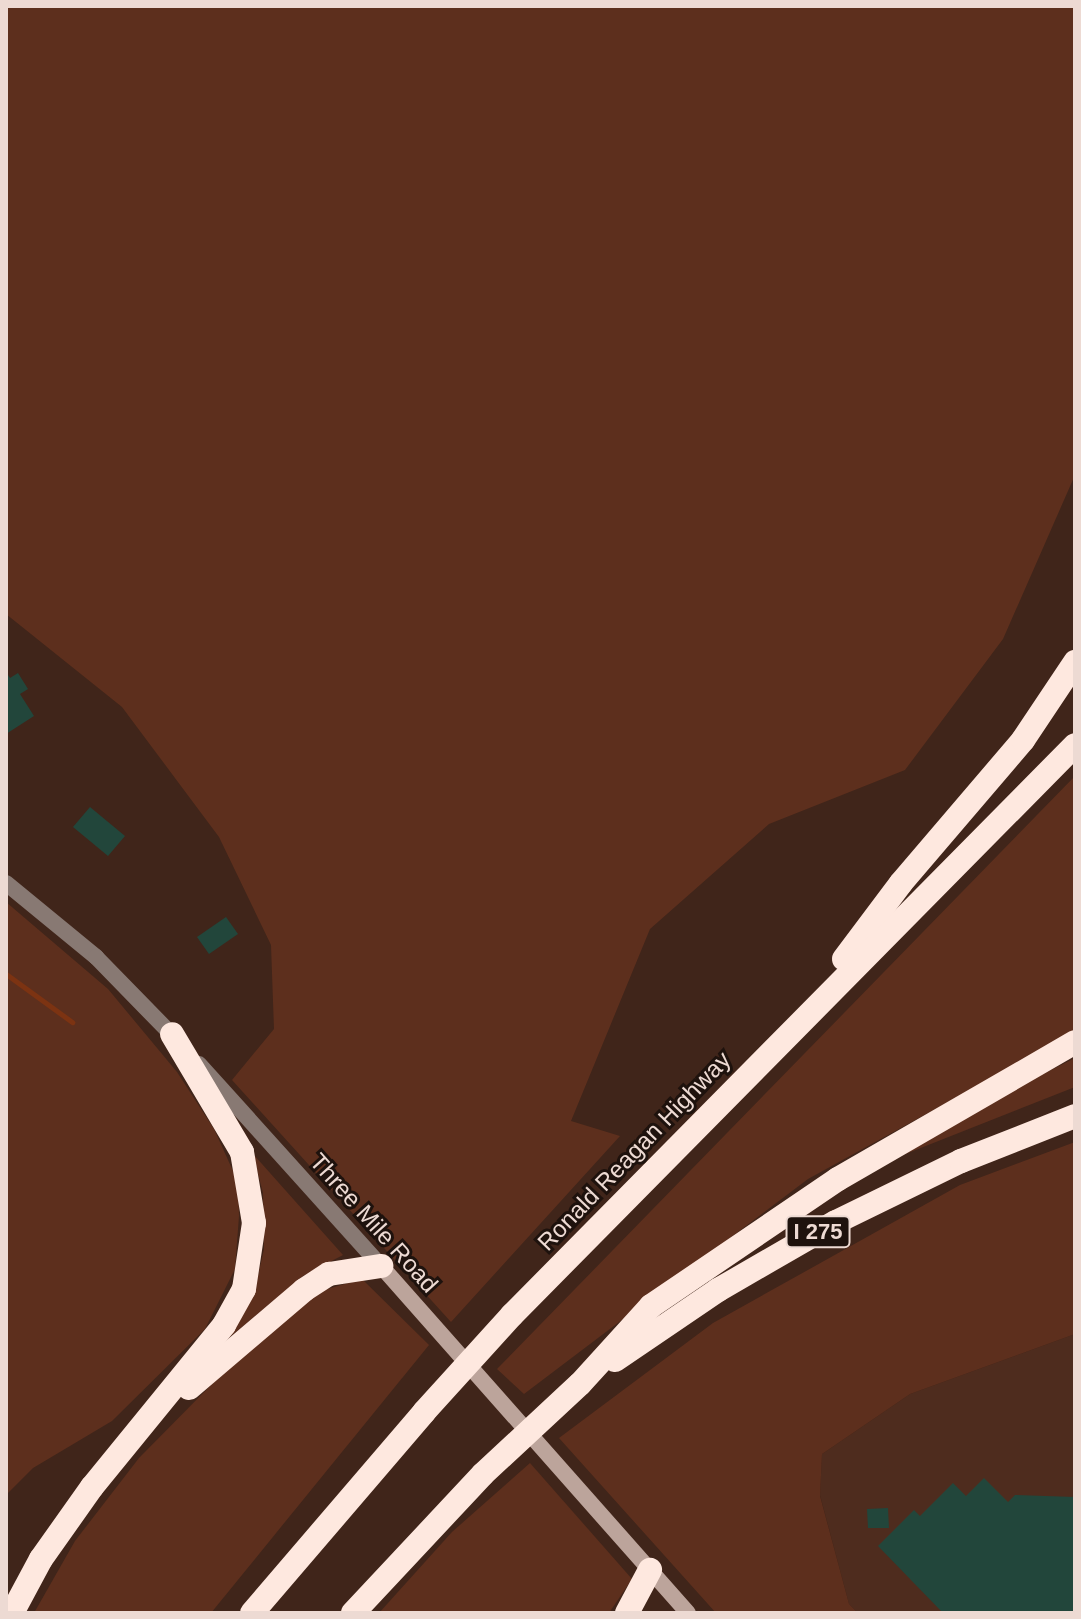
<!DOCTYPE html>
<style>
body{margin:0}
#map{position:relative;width:1081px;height:1619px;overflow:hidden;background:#40251a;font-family:Arial,sans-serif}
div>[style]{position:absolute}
.built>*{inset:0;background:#4e2c1e}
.green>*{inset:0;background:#5d2f1d}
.stream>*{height:5px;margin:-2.5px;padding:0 2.5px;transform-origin:2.5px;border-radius:2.5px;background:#7c3312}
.building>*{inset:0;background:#22463b}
.tertiary>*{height:16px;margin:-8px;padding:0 8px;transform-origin:8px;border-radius:8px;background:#887973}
.secondary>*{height:16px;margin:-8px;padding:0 8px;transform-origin:8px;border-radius:8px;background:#bca49b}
.motorway>*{height:24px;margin:-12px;padding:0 12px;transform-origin:12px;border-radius:12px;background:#fee8df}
.motorway-bridge>*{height:24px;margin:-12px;padding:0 12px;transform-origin:12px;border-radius:12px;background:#fee8df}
span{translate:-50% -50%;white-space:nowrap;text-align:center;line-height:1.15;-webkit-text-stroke:6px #1e120d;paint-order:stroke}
.shield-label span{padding:2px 6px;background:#1e120d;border:2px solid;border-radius:6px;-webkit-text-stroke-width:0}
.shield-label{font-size:22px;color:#eddad3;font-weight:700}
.street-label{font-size:24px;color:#eddad3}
.frame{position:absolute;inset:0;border:8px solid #eddad3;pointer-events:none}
</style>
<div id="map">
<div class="built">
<div style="clip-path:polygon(1075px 1334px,1075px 1613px,858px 1613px,849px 1604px,820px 1495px,822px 1454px,910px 1394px)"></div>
</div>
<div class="green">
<div style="clip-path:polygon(6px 6px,1075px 6px,1075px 475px,1003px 639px,905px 770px,769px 824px,650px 929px,571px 1121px,620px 1136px,451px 1322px,232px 1080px,274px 1029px,271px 945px,219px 837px,122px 707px,6px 614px)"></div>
<div style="clip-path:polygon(1075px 776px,1075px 1032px,808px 1179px,524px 1394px,497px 1369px)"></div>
<div style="clip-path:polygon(6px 902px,108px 989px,177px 1072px,214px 1129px,238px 1182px,239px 1216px,235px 1269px,205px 1329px,112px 1421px,33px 1468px,6px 1495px)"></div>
<div style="clip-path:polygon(1075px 1058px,1075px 1087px,903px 1155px,1035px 1078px)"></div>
<div style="clip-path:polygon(1075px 1142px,1075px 1334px,910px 1394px,822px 1454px,820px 1496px,849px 1604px,858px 1613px,716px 1613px,559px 1438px,713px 1323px,960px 1185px)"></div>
<div style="clip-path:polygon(253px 1154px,343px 1255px,303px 1276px,224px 1342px,258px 1276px,264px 1249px,263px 1193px)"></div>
<div style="clip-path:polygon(362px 1279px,429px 1345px,211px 1613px,34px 1613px,75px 1541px,139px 1458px,214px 1382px,317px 1292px)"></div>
<div style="clip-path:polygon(530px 1463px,632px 1579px,609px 1613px,379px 1613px,452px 1532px)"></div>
</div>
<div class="stream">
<div style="left:6px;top:974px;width:82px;rotate:36deg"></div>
</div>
<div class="building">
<div style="clip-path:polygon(6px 672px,10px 678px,18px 673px,28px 689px,20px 694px,34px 716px,6px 734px)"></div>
<div style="clip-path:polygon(90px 807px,125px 836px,108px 856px,73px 827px)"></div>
<div style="clip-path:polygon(226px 917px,238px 934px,209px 954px,197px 937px)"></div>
<div style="clip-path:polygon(984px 1478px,1008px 1502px,1015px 1495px,1075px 1497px,1075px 1613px,943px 1613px,878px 1546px,914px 1510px,920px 1516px,953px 1483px,966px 1496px)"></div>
<div style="clip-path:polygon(888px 1508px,889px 1528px,868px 1528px,867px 1509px)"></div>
</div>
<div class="tertiary">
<div style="left:6px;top:883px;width:117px;rotate:39.4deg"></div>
<div style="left:96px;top:957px;width:117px;rotate:45.7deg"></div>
<div style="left:199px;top:1064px;width:272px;rotate:48deg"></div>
</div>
<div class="secondary">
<div style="left:381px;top:1266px;width:463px;rotate:48.5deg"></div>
</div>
<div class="motorway">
<div style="left:844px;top:959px;width:95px;rotate:-53.1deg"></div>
<div style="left:901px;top:883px;width:188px;rotate:-49.5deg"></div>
<div style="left:1023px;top:740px;width:94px;rotate:-56.3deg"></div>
<div style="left:512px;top:1315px;width:801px;rotate:-45.35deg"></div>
<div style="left:615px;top:1360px;width:125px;rotate:-34.2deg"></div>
<div style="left:718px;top:1290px;width:136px;rotate:-30deg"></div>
<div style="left:836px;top:1222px;width:139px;rotate:-26deg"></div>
<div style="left:961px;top:1161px;width:123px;rotate:-21.5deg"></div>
<div style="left:580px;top:1384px;width:105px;rotate:-47.7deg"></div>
<div style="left:651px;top:1306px;width:226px;rotate:-34.2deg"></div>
<div style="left:838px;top:1179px;width:274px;rotate:-30deg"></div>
<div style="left:189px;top:1388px;width:151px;rotate:-40.4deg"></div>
<div style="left:304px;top:1290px;width:30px;rotate:-33deg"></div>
<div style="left:329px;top:1274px;width:53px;rotate:-8.7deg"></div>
<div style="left:12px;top:1613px;width:61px;rotate:-61.8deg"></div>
<div style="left:41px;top:1559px;width:88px;rotate:-54.7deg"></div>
<div style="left:92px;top:1487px;width:209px;rotate:-50.8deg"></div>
<div style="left:224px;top:1325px;width:41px;rotate:-60.9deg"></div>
<div style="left:244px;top:1289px;width:67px;rotate:-81.4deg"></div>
<div style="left:254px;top:1223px;width:72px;rotate:-99.6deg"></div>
<div style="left:242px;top:1152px;width:137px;rotate:-120.7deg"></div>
<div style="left:252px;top:1613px;width:265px;rotate:-49.4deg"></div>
<div style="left:353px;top:1613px;width:190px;rotate:-46.9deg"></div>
<div style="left:627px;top:1613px;width:49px;rotate:-61.9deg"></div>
</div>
<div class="motorway-bridge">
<div style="left:424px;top:1412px;width:131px;rotate:-47.8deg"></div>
<div style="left:483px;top:1474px;width:132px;rotate:-42.9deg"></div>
</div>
<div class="shield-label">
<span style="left:818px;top:1232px">I 275</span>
</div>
<div class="street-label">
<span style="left:634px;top:1151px;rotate:-46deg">Ronald Reagan Highway</span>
<span style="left:374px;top:1223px;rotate:48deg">Three Mile Road</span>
</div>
<div class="frame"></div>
</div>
